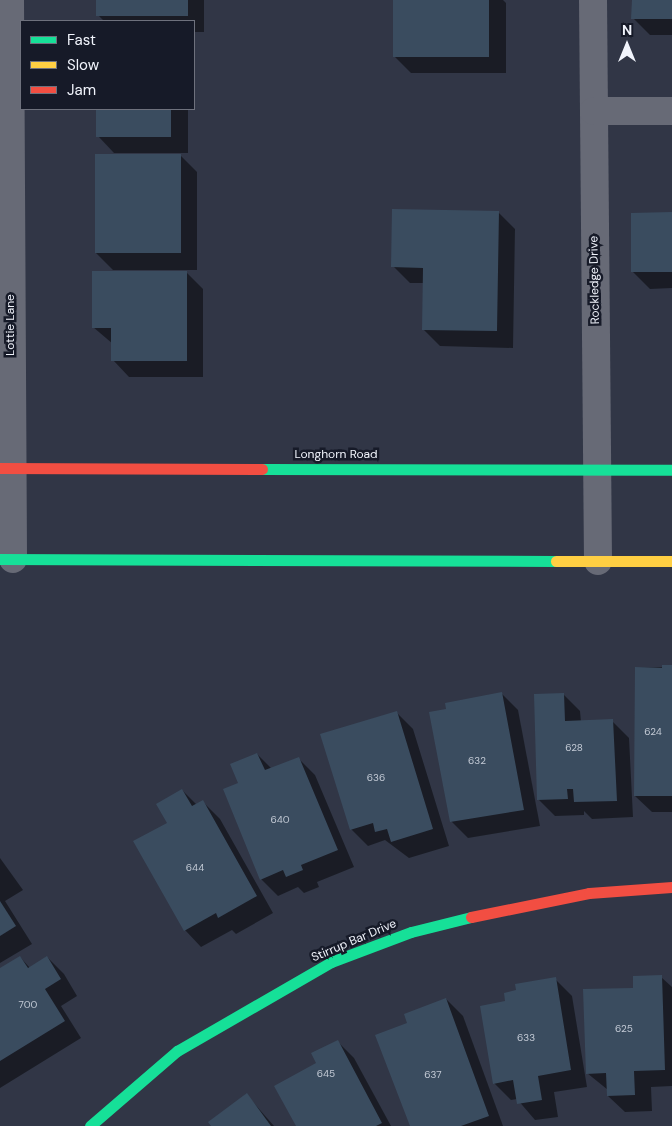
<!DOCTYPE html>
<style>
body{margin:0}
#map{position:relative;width:672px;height:1126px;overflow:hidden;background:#313646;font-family:"DM Sans",sans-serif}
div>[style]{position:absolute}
.shadow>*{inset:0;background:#0007}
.building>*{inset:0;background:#3a4c5f}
.street>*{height:28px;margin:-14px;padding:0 14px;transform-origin:14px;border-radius:14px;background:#676a76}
.fast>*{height:11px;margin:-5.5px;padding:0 5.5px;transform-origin:5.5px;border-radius:5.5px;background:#16e098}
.slow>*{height:11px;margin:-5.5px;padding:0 5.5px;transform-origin:5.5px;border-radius:5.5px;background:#ffcf43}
.jam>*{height:11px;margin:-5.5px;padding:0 5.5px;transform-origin:5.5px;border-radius:5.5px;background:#f24e42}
span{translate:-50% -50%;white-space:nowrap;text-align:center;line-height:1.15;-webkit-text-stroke:5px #161a28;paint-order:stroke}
.number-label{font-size:10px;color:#c3cad5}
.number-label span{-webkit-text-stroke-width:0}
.street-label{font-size:12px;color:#f1f4fc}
.legend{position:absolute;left:20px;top:20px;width:175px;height:90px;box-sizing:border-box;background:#161a28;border:1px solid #6e717d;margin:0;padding:6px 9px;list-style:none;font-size:15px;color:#f1f4fc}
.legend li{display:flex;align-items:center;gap:10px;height:25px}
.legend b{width:25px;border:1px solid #6e717d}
.north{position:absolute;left:602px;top:20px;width:50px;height:50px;-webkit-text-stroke:4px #161a28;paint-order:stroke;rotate:0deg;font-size:14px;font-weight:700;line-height:20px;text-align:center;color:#f1f4fc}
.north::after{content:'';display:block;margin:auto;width:18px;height:22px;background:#f1f4fc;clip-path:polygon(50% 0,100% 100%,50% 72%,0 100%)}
</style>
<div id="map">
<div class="shadow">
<div style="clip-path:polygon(98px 0,204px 0,204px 32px,194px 32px,194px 21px,104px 21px,98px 15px)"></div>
<div style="clip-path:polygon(394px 0,503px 0,506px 3px,506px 73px,411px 73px,394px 56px)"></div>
<div style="clip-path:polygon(633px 0,672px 0,672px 35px,650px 35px,633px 18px)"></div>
<div style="clip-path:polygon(98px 109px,188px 109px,188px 153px,114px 153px,98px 136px)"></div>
<div style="clip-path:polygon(180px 155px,197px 172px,197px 270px,113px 270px,96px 253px)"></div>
<div style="clip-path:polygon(498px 212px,515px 229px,513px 348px,440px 346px,423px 329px,424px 283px,410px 283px,393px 266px)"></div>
<div style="clip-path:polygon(672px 213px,672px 288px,650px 289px,633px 272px)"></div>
<div style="clip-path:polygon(186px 272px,203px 289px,203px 377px,129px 377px,113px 360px,113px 344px,93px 327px)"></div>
<div style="clip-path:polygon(672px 667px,672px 812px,652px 812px,635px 796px,636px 668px)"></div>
<div style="clip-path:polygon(502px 694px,518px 710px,540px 826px,468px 838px,451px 821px,448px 710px)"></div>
<div style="clip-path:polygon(563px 694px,580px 711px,581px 722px,612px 721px,629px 738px,633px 817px,592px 819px,584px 811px,584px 815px,555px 816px,538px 799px)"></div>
<div style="clip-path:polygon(396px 712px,413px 729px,449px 846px,409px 858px,385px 840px,368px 846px,351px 829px)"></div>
<div style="clip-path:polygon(257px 754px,272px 769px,298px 758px,315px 775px,354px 867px,317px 882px,319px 887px,304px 893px,298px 887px,278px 896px,261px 879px,240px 784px)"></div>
<div style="clip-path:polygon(182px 790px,197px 805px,203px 802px,220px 819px,273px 913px,236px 934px,232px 930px,201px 947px,185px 930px,169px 823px)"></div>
<div style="clip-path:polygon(0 858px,23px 890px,5px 901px,32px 944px,0 963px)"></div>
<div style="clip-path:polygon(20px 957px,30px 968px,47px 957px,64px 974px,77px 996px,61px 1006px,81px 1038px,0 1088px,0 970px)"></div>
<div style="clip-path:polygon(661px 977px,672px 987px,672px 1086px,651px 1087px,652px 1111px,625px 1112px,608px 1096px,608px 1090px,587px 1073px,634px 989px)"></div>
<div style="clip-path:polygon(555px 979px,572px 996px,587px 1087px,554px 1092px,558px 1117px,535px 1120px,517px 1099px,511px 1100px,494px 1083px,507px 1002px)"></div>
<div style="clip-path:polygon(446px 999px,463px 1016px,503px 1126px,411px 1126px,409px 1024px)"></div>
<div style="clip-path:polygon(337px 1041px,354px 1058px,391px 1126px,297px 1126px,318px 1063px)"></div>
<div style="clip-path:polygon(246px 1094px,274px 1126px,213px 1126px)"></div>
</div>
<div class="building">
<div style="clip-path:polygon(96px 0,188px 0,188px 16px,96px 16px)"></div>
<div style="clip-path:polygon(393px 0,489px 0,489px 57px,393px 57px)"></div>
<div style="clip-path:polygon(632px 0,672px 0,672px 19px,631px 19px)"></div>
<div style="clip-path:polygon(96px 109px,171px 109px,171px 137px,96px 137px)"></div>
<div style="clip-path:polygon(95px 154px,181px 154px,181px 253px,95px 253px)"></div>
<div style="clip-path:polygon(392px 209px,499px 211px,497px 331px,422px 330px,423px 268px,391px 267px)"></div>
<div style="clip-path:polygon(672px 212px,672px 272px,631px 272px,631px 213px)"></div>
<div style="clip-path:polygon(92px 271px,187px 271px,187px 361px,111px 361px,111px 328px,92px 328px)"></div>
<div style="clip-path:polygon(662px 665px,672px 665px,672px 796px,634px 796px,635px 667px,662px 668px)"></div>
<div style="clip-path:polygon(502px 692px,524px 810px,450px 822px,429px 712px,446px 709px,445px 703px)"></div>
<div style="clip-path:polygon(564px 693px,565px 721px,613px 719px,617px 801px,574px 802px,573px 789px,567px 789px,568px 799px,537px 800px,534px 694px)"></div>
<div style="clip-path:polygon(397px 711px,433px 829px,391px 842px,387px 829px,375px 832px,373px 823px,350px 830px,320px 734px)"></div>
<div style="clip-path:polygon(257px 753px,265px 770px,299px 757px,338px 850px,301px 865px,303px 870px,286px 877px,283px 870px,260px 880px,223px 789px,238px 783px,230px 764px)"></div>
<div style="clip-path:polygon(182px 789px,192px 806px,203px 800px,257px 896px,218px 918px,216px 913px,184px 931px,133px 841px,167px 823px,156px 804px)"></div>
<div style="clip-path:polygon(0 901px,16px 926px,0 936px)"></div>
<div style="clip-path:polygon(20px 956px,28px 968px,47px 956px,61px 979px,45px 989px,65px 1021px,0 1061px,0 968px)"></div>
<div style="clip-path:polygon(662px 975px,665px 1070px,634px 1071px,635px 1095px,607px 1096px,606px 1073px,586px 1074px,583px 989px,633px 988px,633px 976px)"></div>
<div style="clip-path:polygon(556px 977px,571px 1070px,538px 1076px,542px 1100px,517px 1104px,513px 1080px,493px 1084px,480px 1006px,505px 1001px,504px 993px,516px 990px,515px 984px)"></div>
<div style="clip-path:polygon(446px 998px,489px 1116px,461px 1126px,410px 1126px,375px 1035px,407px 1023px,404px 1014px)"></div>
<div style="clip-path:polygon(338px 1040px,382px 1123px,376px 1126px,296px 1126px,274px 1086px,316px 1063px,311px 1053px)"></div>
<div style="clip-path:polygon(247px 1093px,271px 1126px,211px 1126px,208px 1122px)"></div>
</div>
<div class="street">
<div style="left:10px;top:0;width:559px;rotate:89.69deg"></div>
<div style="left:593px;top:0;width:561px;rotate:89.49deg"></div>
<div style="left:594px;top:111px;width:78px"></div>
</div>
<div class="fast">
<div style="left:262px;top:469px;width:410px;rotate:0.1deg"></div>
<div style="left:0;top:559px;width:556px;rotate:0.21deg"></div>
<div style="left:90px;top:1126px;width:115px;rotate:-40.8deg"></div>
<div style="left:177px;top:1051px;width:178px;rotate:-30deg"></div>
<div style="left:331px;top:962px;width:85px;rotate:-20.6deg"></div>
<div style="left:411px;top:932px;width:62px;rotate:-14deg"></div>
</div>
<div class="slow">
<div style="left:556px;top:561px;width:116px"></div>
</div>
<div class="jam">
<div style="left:0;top:468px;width:262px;rotate:0.2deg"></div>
<div style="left:471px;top:917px;width:120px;rotate:-11.5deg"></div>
<div style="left:589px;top:893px;width:83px;rotate:-4.1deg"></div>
</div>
<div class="number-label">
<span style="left:653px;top:732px">624</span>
<span style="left:574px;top:748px">628</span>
<span style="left:477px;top:761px">632</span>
<span style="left:376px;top:778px">636</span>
<span style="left:280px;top:820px">640</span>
<span style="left:195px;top:868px">644</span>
<span style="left:28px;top:1005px">700</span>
<span style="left:624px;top:1029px">625</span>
<span style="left:526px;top:1038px">633</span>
<span style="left:326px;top:1074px">645</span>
<span style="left:433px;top:1075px">637</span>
</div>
<div class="street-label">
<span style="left:595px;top:280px;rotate:-91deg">Rockledge Drive</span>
<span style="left:11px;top:325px;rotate:-90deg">Lottie Lane</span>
<span style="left:336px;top:455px">Longhorn Road</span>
<span style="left:354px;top:941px;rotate:-23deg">Stirrup Bar Drive</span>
</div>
<ul class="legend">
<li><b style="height:6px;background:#16e098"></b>Fast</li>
<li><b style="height:6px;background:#ffcf43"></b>Slow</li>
<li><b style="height:6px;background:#f24e42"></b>Jam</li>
</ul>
<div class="north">N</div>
</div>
